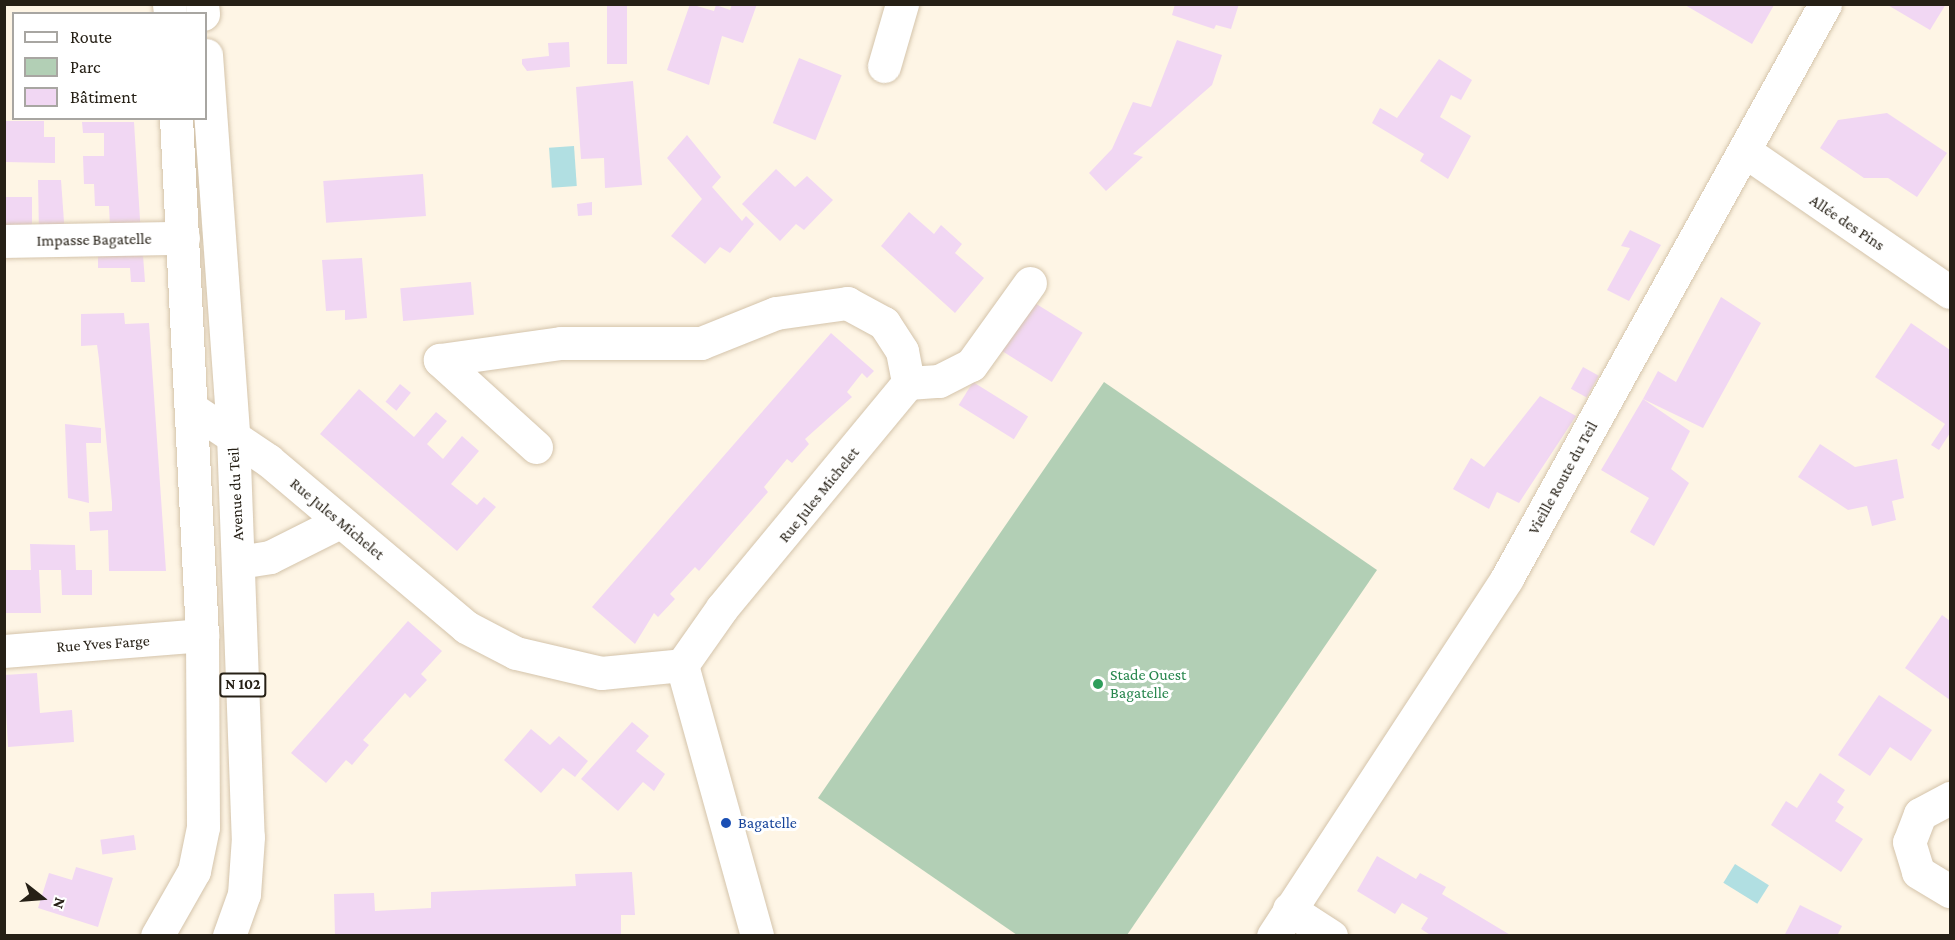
<!DOCTYPE html>
<html>
<head>
<meta charset="utf-8">
<style>
  body { margin:0 }
  #map { position:relative; width:1955px; height:940px; overflow:hidden; background:#fef5e5; font-family:"Crimson Pro",serif }
  div>[style] { position:absolute }
  .green>* { inset:0; background:#b2cfb5 }
  .water>* { inset:0; background:#b1dfe2; transform-origin:0 0 }
  .building>* { inset:0; background:#f1d7f3; transform-origin:0 0 }
  .roads { filter:drop-shadow(0 0 2px #d4c4ab) drop-shadow(0 0 2px #d4c4ab) }
  .street>* { height:33px; margin:-16.5px; padding:0 16.5px; transform-origin:16.5px; border-radius:16.5px; background:#fff }
  .primary>* { height:33px; margin:-16.5px; padding:0 16.5px; transform-origin:16.5px; border-radius:16.5px; background:#fff }
  .dots>* { width:16px; height:16px; translate:-50% -50%; box-sizing:border-box; border:3px solid #fff; border-radius:50% }
  span { translate:-50% -50%; white-space:nowrap; text-align:center; line-height:1.15; -webkit-text-stroke:6px #fff; paint-order:stroke }
  .shield-label span { padding:2px 4px; background:#fff; border:2px solid; border-radius:4px; -webkit-text-stroke-width:0 }
  .shield-label { font-size:15px; color:#262016; font-weight:700 }
  .street-label { font-size:16px; color:#262016 }
  .leisure-label { font-size:16px; color:#27864d }
  .left { translate:0 -50%; text-align:left }
  .transit-label { font-size:16px; color:#164399 }
  .frame { position:absolute; inset:0; border:6px solid #262016; pointer-events:none }
  .legend { position:absolute; left:12px; top:12px; width:195px; height:108px; box-sizing:border-box; background:#fff; border:2px solid #a8a6a2; margin:0; padding:8px 10px; list-style:none; font-size:18px; color:#262016 }
  .legend li { display:flex; align-items:center; gap:12px; height:30px }
  .legend b { width:30px; border:2px solid #a8a6a2 }
  .north { position:absolute; left:12px; top:868px; width:60px; height:60px; -webkit-text-stroke:4px #fff; paint-order:stroke; rotate:107deg; font-size:16px; font-weight:700; line-height:24px; text-align:center; color:#262016 }
  .north::after { content:''; display:block; margin:auto; width:21px; height:27px; background:#262016; clip-path:polygon(50% 0,100% 100%,50% 72%,0 100%) }
</style>
</head>
<body>
<div id="map">
  <div class="green">
    <i style="clip-path:polygon(1104px 382px,1377px 570px,1127px 935px,1017px 935px,818px 798px)"></i>
  </div>
  <div class="water">
    <i style="left:574px;top:146px;width:40px;height:25px;rotate:86deg"></i>
    <i style="left:1735px;top:864px;width:40px;height:22px;rotate:32deg"></i>
  </div>
  <div class="building">
    <i style="clip-path:polygon(690px 4px,714px 11px,716px 5px,730px 10px,732px 4px,757px 4px,743px 43px,722px 36px,709px 85px,667px 70px)"></i>
    <i style="clip-path:polygon(1175px 4px,1239px 4px,1231px 29px,1216px 25px,1214px 29px,1172px 15px)"></i>
    <i style="clip-path:polygon(1886px 4px,1946px 4px,1930px 30px)"></i>
    <i style="left:607px;top:5px;width:20px;height:59px"></i>
    <i style="clip-path:polygon(1685px 5px,1774px 5px,1752px 44px)"></i>
    <i style="clip-path:polygon(1177px 40px,1222px 55px,1212px 85px,1133px 154px,1143px 157px,1106px 191px,1089px 173px,1112px 149px,1133px 102px,1151px 107px)"></i>
    <i style="clip-path:polygon(569px 42px,570px 67px,527px 71px,522px 64px,522px 59px,549px 56px,548px 43px)"></i>
    <i style="left:799px;top:58px;width:46px;height:70px;rotate:22deg"></i>
    <i style="clip-path:polygon(1439px 59px,1472px 80px,1461px 100px,1451px 95px,1440px 117px,1471px 136px,1448px 179px,1420px 161px,1424px 154px,1372px 123px,1380px 108px,1397px 118px)"></i>
    <i style="clip-path:polygon(633px 81px,642px 185px,605px 188px,604px 158px,581px 159px,576px 87px)"></i>
    <i style="clip-path:polygon(1887px 113px,1947px 153px,1917px 197px,1888px 178px,1864px 178px,1820px 148px,1838px 120px)"></i>
    <i style="clip-path:polygon(5px 121px,44px 121px,44px 137px,55px 137px,55px 163px,5px 162px)"></i>
    <i style="clip-path:polygon(82px 122px,134px 122px,141px 236px,110px 226px,109px 206px,95px 206px,94px 184px,84px 184px,83px 156px,104px 156px,104px 133px,83px 133px)"></i>
    <i style="clip-path:polygon(687px 135px,721px 177px,712px 187px,742px 221px,746px 216px,754px 224px,730px 253px,720px 247px,705px 264px,671px 236px,702px 199px,667px 158px)"></i>
    <i style="clip-path:polygon(776px 169px,795px 187px,807px 176px,833px 200px,804px 230px,796px 224px,780px 241px,742px 204px)"></i>
    <i style="left:423px;top:174px;width:42px;height:100px;rotate:86deg"></i>
    <i style="clip-path:polygon(38px 180px,61px 180px,65px 236px,39px 235px)"></i>
    <i style="left:5px;top:197px;width:27px;height:38px"></i>
    <i style="clip-path:polygon(592px 202px,592px 215px,578px 216px,577px 204px)"></i>
    <i style="clip-path:polygon(909px 212px,934px 234px,941px 225px,962px 244px,955px 253px,984px 278px,955px 313px,881px 246px)"></i>
    <i style="clip-path:polygon(1630px 230px,1661px 245px,1629px 301px,1607px 290px,1630px 248px,1621px 246px)"></i>
    <i style="clip-path:polygon(98px 254px,143px 255px,145px 282px,131px 282px,130px 268px,98px 268px)"></i>
    <i style="clip-path:polygon(362px 258px,367px 318px,345px 320px,345px 310px,326px 311px,322px 260px)"></i>
    <i style="left:471px;top:282px;width:33px;height:71px;rotate:85deg"></i>
    <i style="clip-path:polygon(1721px 297px,1761px 323px,1703px 428px,1643px 399px,1658px 371px,1676px 382px)"></i>
    <i style="left:1030px;top:300px;width:62px;height:58px;rotate:32deg"></i>
    <i style="clip-path:polygon(124px 313px,125px 324px,149px 323px,166px 571px,109px 571px,108px 530px,90px 531px,89px 512px,112px 511px,112px 503px,99px 359px,97px 345px,81px 346px,81px 314px)"></i>
    <i style="clip-path:polygon(1911px 323px,1950px 350px,1950px 433px,1939px 450px,1931px 445px,1945px 424px,1875px 377px)"></i>
    <i style="clip-path:polygon(831px 333px,874px 371px,867px 378px,862px 373px,847px 392px,852px 397px,805px 439px,809px 444px,792px 463px,787px 459px,764px 487px,768px 492px,699px 571px,695px 567px,670px 594px,675px 599px,658px 617px,654px 613px,635px 644px,592px 607px)"></i>
    <i style="left:1583px;top:367px;width:18px;height:25px;rotate:29deg"></i>
    <i style="left:973px;top:382px;width:65px;height:27px;rotate:32deg"></i>
    <i style="left:400px;top:384px;width:14px;height:23px;rotate:39deg"></i>
    <i style="clip-path:polygon(359px 389px,414px 437px,436px 412px,447px 421px,427px 444px,443px 459px,462px 436px,479px 451px,451px 484px,477px 505px,484px 497px,496px 507px,457px 551px,320px 434px)"></i>
    <i style="clip-path:polygon(1540px 396px,1576px 416px,1519px 503px,1497px 492px,1489px 509px,1453px 489px,1471px 458px,1484px 467px)"></i>
    <i style="clip-path:polygon(1643px 399px,1690px 431px,1671px 469px,1689px 483px,1654px 546px,1630px 532px,1649px 498px,1601px 470px)"></i>
    <i style="clip-path:polygon(65px 424px,101px 428px,101px 443px,86px 443px,89px 503px,68px 498px)"></i>
    <i style="clip-path:polygon(1820px 444px,1855px 467px,1897px 459px,1904px 498px,1892px 501px,1896px 520px,1872px 526px,1867px 506px,1848px 510px,1798px 477px)"></i>
    <i style="clip-path:polygon(30px 544px,75px 545px,76px 570px,92px 570px,92px 595px,62px 595px,61px 570px,39px 570px,41px 613px,4px 613px,4px 570px,31px 570px)"></i>
    <i style="clip-path:polygon(1942px 615px,1950px 621px,1950px 700px,1905px 668px)"></i>
    <i style="clip-path:polygon(408px 621px,442px 651px,421px 674px,427px 680px,410px 698px,405px 693px,363px 740px,369px 745px,352px 765px,346px 760px,326px 783px,291px 753px)"></i>
    <i style="clip-path:polygon(37px 673px,40px 713px,72px 710px,74px 742px,8px 747px,4px 675px)"></i>
    <i style="clip-path:polygon(1879px 695px,1932px 730px,1911px 761px,1890px 747px,1870px 776px,1838px 755px)"></i>
    <i style="clip-path:polygon(632px 722px,649px 736px,636px 751px,665px 774px,654px 791px,643px 782px,618px 811px,581px 779px)"></i>
    <i style="clip-path:polygon(531px 729px,550px 745px,559px 736px,588px 761px,575px 777px,563px 768px,541px 793px,504px 760px)"></i>
    <i style="clip-path:polygon(1820px 773px,1845px 790px,1837px 802px,1844px 807px,1835px 821px,1863px 839px,1841px 872px,1771px 825px,1786px 801px,1797px 808px)"></i>
    <i style="left:134px;top:835px;width:15px;height:34px;rotate:82deg"></i>
    <i style="clip-path:polygon(1377px 856px,1416px 879px,1420px 873px,1446px 887px,1442px 894px,1512px 936px,1432px 936px,1421px 929px,1428px 918px,1402px 903px,1395px 914px,1357px 891px)"></i>
    <i style="clip-path:polygon(76px 867px,113px 878px,98px 927px,38px 908px,49px 873px,72px 880px)"></i>
    <i style="clip-path:polygon(632px 872px,635px 915px,621px 915px,621px 936px,335px 936px,334px 894px,374px 893px,375px 911px,431px 908px,431px 892px,576px 886px,575px 874px)"></i>
    <i style="clip-path:polygon(1800px 905px,1842px 926px,1837px 936px,1784px 936px)"></i>
  </div>
  <div class="roads">
    <div class="street">
      <i style="left:884px;top:66px;width:65px;rotate:-73.8deg"></i>
      <i style="left:1746px;top:152px;width:247px;rotate:34.5deg"></i>
      <i style="left:4px;top:241px;width:179px;rotate:-1deg"></i>
      <i style="left:908px;top:383px;width:31px;rotate:-4deg"></i>
      <i style="left:939px;top:381px;width:36px;rotate:-27deg"></i>
      <i style="left:971px;top:365px;width:101px;rotate:-54.3deg"></i>
      <i style="left:192px;top:409px;width:92px;rotate:33.9deg"></i>
      <i style="left:268px;top:460px;width:259px;rotate:40.1deg"></i>
      <i style="left:466px;top:627px;width:56px;rotate:27.5deg"></i>
      <i style="left:516px;top:653px;width:87px;rotate:13.2deg"></i>
      <i style="left:601px;top:673px;width:81px;rotate:-5.6deg"></i>
      <i style="left:536px;top:447px;width:130px;rotate:-137.8deg"></i>
      <i style="left:440px;top:360px;width:122px;rotate:-8deg"></i>
      <i style="left:561px;top:343px;width:140px"></i>
      <i style="left:701px;top:343px;width:81px;rotate:-21.8deg"></i>
      <i style="left:776px;top:313px;width:72px;rotate:-8deg"></i>
      <i style="left:847px;top:303px;width:42px;rotate:28.4deg"></i>
      <i style="left:884px;top:323px;width:33px;rotate:57deg"></i>
      <i style="left:902px;top:351px;width:33px;rotate:79deg"></i>
      <i style="left:908px;top:383px;width:292px;rotate:129.6deg"></i>
      <i style="left:722px;top:608px;width:70px;rotate:125.1deg"></i>
      <i style="left:239px;top:562px;width:31px;rotate:-9deg"></i>
      <i style="left:270px;top:557px;width:78px;rotate:-26.6deg"></i>
      <i style="left:4px;top:651px;width:199px;rotate:-4.6deg"></i>
      <i style="left:682px;top:665px;width:281px;rotate:74.5deg"></i>
      <i style="left:1950px;top:798px;width:34px;rotate:152deg"></i>
      <i style="left:1920px;top:814px;width:30px;rotate:111deg"></i>
      <i style="left:1909px;top:842px;width:31px;rotate:73deg"></i>
      <i style="left:1918px;top:872px;width:37px;rotate:31deg"></i>
      <i style="left:1289px;top:909px;width:50px;rotate:32.7deg"></i>
      <i style="left:1273px;top:936px;width:428px;rotate:-56.8deg"></i>
      <i style="left:1507px;top:578px;width:656px;rotate:-61.01deg"></i>
    </div>
    <div class="primary">
      <i style="left:169px;top:4px;width:10px;rotate:84deg"></i>
      <i style="left:202px;top:4px;width:10px;rotate:84deg"></i>
      <i style="left:206px;top:55px;width:381px;rotate:85.9deg"></i>
      <i style="left:233px;top:435px;width:402px;rotate:87.9deg"></i>
      <i style="left:248px;top:837px;width:57px;rotate:94deg"></i>
      <i style="left:244px;top:894px;width:45px;rotate:109.7deg"></i>
      <i style="left:157px;top:936px;width:75px;rotate:-60.4deg"></i>
      <i style="left:194px;top:871px;width:45px;rotate:-78.4deg"></i>
      <i style="left:203px;top:827px;width:192px;rotate:-90.3deg"></i>
      <i style="left:202px;top:635px;width:518px;rotate:-92.88deg"></i>
    </div>
  </div>
  <div class="dots">
    <i style="left:1098px;top:684px;background:#2e9e5b"></i>
    <i style="left:726px;top:823px;background:#1a4fb4"></i>
  </div>
  <div class="shield-label">
    <span style="left:243px;top:685px">N 102</span>
  </div>
  <div class="street-label">
    <span style="left:1847px;top:223px;rotate:34deg">Allée des Pins</span>
    <span style="left:94px;top:240px;rotate:-1deg">Impasse Bagatelle</span>
    <span style="left:1563px;top:478px;rotate:-61deg">Vieille Route du Teil</span>
    <span style="left:236px;top:494px;rotate:-93deg">Avenue du Teil</span>
    <span style="left:819px;top:495px;rotate:-51deg">Rue Jules Michelet</span>
    <span style="left:337px;top:519px;rotate:40deg">Rue Jules Michelet</span>
    <span style="left:103px;top:644px;rotate:-4deg">Rue Yves Farge</span>
  </div>
  <div class="leisure-label">
    <span class="left" style="left:1110px;top:684px">Stade Ouest<br>Bagatelle</span>
  </div>
  <div class="transit-label">
    <span class="left" style="left:738px;top:823px">Bagatelle</span>
  </div>
  <div class="frame"></div>
  <ul class="legend">
  <li><b style="height:8px;background:#fff"></b>Route</li>
  <li><b style="height:16px;background:#b2cfb5"></b>Parc</li>
  <li><b style="height:16px;background:#f1d7f3"></b>Bâtiment</li>
  </ul>
  <div class="north">N</div>
</div>
</body>
</html>
